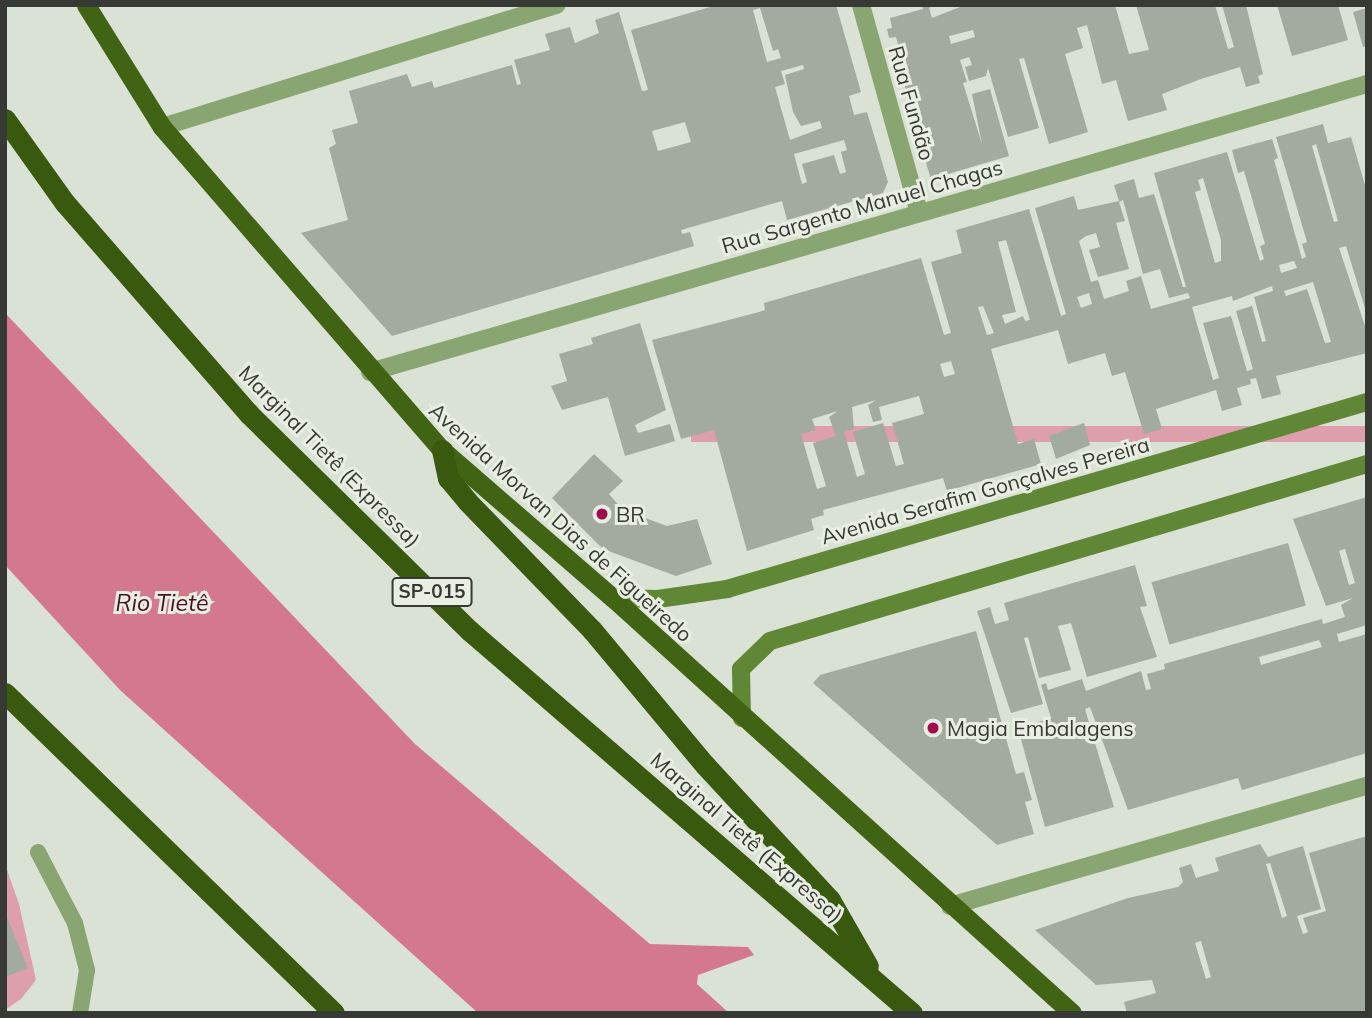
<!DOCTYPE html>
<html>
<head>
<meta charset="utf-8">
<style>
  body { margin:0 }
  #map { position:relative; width:1372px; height:1018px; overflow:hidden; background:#dae2d5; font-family:Mulish,sans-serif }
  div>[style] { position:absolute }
  .green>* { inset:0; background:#dd9fab; transform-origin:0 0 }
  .water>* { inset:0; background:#d4788e }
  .building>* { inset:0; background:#a3aa9e; transform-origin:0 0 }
  .service>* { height:16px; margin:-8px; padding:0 8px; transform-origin:8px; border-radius:8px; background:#89a571 }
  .minor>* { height:18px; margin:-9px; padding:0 9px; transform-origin:9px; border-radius:9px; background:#89a571 }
  .secondary>* { height:18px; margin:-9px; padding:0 9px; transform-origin:9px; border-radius:9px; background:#5f8735 }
  .trunk>* { height:19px; margin:-9.5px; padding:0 9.5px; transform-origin:9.5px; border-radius:9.5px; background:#406414 }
  .motorway>* { height:21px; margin:-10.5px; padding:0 10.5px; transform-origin:10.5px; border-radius:10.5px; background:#38590e }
  .dots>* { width:19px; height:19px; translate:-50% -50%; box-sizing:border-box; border:4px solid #e8efe2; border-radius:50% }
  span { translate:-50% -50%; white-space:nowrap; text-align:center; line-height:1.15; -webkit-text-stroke:6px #e8efe2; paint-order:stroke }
  .shield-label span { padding:2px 5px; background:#e8efe2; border:2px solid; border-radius:5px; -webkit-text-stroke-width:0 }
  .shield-label { font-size:19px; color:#363934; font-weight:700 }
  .street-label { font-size:21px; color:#363934 }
  .poi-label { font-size:21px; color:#363934 }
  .left { translate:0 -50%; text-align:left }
  .water-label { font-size:23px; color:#4a1023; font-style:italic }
  .frame { position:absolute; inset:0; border:7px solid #363934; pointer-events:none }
</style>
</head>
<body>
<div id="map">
  <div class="green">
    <i style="left:1367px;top:426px;width:16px;height:676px;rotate:90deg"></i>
    <i style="clip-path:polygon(5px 864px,19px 904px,36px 980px,21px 999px,5px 1010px)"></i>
  </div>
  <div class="water">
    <i style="clip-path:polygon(5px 313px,415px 744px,650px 944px,748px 947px,754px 955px,698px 975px,697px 984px,729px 1013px,478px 1013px,120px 690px,5px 565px)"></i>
  </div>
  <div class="building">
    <i style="clip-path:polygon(evenodd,717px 5px,836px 5px,861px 92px,849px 96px,854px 115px,867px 112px,888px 182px,883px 193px,787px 220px,782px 201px,681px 230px,682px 234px,690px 232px,694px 246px,392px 336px,301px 233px,348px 220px,329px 148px,336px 144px,332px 130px,358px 123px,349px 91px,407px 74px,412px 87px,432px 81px,434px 88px,512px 65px,517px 85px,521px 84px,514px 60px,550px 50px,545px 34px,570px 27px,575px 43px,599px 33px,595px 20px,619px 12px,642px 91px,648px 90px,631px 30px,717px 5px,760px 8px,773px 51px,778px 49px,781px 58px,767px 62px,753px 10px,760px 8px,717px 5px,803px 65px,804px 69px,785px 75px,793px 112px,801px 126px,820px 121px,822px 128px,790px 140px,775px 87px,785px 84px,781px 71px,803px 65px,717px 5px,685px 122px,691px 142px,658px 151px,652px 131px,685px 122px,717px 5px,844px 140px,847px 150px,841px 152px,846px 172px,840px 174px,834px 155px,802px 164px,807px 182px,802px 184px,794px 154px,844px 140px)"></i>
    <i style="clip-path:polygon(evenodd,922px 5px,935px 5px,929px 8px,932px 18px,965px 5px,1115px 5px,1129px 54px,1149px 50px,1136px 5px,1215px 5px,1228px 49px,1234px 47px,1222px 5px,1246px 5px,1263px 74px,1258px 76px,1260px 83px,1246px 87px,1240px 67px,1201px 79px,1162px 94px,1167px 110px,1128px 121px,1116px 80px,1102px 84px,1087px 25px,1077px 28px,1083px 48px,1065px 54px,1088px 132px,1049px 144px,1024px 58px,1019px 59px,1039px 128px,1008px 137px,988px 68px,986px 76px,969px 81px,965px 67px,972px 65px,969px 57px,960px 60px,967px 82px,963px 83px,982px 144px,972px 94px,990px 89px,1009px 156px,931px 179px,922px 150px,926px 149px,896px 60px,902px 58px,896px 37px,889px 38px,887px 29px,892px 28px,890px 18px,923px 9px,922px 5px,973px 30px,975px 37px,951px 44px,949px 36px,973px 30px)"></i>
    <i style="clip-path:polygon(1277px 5px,1338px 5px,1348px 40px,1292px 56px)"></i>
    <i style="clip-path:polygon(1367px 8px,1367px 46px,1363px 47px,1353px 12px)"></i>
    <i style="clip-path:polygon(evenodd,1323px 124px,1328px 143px,1351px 137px,1367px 192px,1367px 315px,1346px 246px,1339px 248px,1367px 332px,1367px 353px,1276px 376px,1281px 394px,1262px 399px,1256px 378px,1250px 379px,1251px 384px,1237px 388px,1242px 405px,1222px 411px,1216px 390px,1156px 409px,1162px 429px,1144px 434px,1125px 372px,1112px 376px,1105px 353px,1068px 364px,1058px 330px,991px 349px,1018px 444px,1034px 439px,1041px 464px,947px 491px,943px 478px,823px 510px,824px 515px,811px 519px,814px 530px,747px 551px,714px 430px,681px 439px,652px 340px,759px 312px,765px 310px,764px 303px,921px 258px,944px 335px,951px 333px,931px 262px,962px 253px,956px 230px,1029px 209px,1061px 316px,1066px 314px,1035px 208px,1074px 196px,1078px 210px,1119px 201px,1114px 185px,1134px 179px,1139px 198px,1154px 194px,1183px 287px,1186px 287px,1154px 173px,1227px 152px,1260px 261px,1264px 259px,1260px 246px,1265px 244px,1244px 171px,1238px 173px,1232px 150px,1272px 139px,1278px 158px,1274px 160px,1302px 259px,1306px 257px,1302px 244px,1307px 242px,1276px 137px,1323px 124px,1316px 144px,1338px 221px,1334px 222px,1312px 146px,1316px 144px,1323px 124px,1203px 178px,1221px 240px,1221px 261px,1215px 263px,1195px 192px,1201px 190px,1198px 180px,1203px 178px,1323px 124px,1123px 200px,1143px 274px,1160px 269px,1169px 298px,1188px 293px,1190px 298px,1151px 309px,1141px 276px,1126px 281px,1129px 291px,1104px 299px,1098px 280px,1091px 282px,1079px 241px,1086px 236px,1096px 233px,1100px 247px,1089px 250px,1098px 277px,1129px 269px,1116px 223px,1125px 221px,1119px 202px,1123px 200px,1323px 124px,1006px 240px,1030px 320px,1025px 321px,1023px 316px,1005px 324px,1002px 315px,1016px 312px,998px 242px,1006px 240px,1323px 124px,1294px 261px,1297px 268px,1281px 273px,1279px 265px,1294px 261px,1323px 124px,1313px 282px,1331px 342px,1325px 343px,1307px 289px,1286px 296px,1284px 291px,1313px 282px,1323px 124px,1272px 286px,1273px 291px,1254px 297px,1266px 341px,1262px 342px,1252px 306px,1236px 311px,1253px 369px,1247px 371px,1231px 316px,1203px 323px,1219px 378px,1213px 380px,1192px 307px,1232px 296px,1233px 301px,1272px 286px,1323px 124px,1089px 293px,1092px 304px,1081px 308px,1077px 297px,1089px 293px,1323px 124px,983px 306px,994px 333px,987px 335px,978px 307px,983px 306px,1323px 124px,951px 361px,955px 374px,944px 377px,940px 364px,951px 361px,1323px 124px,919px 396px,924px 414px,892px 423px,904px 464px,896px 466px,883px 423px,853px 432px,865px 474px,857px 477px,844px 432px,854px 429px,852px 407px,876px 400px,868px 405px,873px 422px,882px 420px,879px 407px,919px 396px,1323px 124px,838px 411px,829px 417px,836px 436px,813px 443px,826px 486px,817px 489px,801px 434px,816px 430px,812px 419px,838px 411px)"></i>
    <i style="clip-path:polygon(640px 323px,666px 410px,635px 425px,638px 433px,670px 424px,675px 441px,625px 456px,608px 397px,562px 410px,551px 386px,567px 381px,559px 354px,593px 344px,591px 338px)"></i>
    <i style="clip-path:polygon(1084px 423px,1090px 445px,1056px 459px,1049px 436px)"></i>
    <i style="clip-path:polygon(594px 454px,623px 481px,609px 494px,623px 510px,667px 526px,697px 519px,712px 564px,676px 576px,603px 549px,552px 498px)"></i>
    <i style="clip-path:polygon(evenodd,1367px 497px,1367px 625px,1337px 634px,1339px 642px,1367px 634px,1367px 753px,1242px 790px,1238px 778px,1128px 810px,1090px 707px,1085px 709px,1114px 807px,1045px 827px,1018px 728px,1051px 718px,1041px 685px,1046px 683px,1048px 690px,1082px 679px,1086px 691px,1141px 671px,1146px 690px,1151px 689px,1147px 674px,1165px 669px,1164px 664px,1322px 619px,1323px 624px,1345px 617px,1341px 605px,1353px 598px,1326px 606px,1293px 519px,1367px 497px,1345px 549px,1355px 583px,1349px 585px,1339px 551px,1345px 549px,1367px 497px,1319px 640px,1322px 647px,1261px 665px,1259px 657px,1319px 640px)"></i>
    <i style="left:1288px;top:543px;width:65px;height:142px;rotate:74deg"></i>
    <i style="clip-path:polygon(1135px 565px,1147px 606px,1140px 607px,1157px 657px,1087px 677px,1071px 623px,1058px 626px,1071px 670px,1039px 678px,1028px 637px,1024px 638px,1043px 704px,1011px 713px,977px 611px,990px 607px,995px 624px,1009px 620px,1004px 603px)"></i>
    <i style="clip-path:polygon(976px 631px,1016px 774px,1024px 772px,1032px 800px,1025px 802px,1034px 834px,997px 845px,813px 683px,820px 675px)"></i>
    <i style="clip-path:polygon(evenodd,1367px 836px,1367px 1013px,1127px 1013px,1124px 1002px,1156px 993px,1152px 980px,1096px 985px,1035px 930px,1128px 898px,1178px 887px,1183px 882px,1179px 868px,1191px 864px,1196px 878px,1219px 871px,1215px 858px,1260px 844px,1268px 857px,1303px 846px,1321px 909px,1297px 916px,1303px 934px,1308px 932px,1303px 918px,1326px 911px,1309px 853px,1367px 836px,1270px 863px,1287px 916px,1282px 918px,1266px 864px,1270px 863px,1367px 836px,1201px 941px,1211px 977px,1206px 979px,1195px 943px,1201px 941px)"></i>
    <i style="clip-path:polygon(5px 913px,28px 968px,5px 977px)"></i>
  </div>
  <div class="service">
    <i style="left:38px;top:852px;width:80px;rotate:62.5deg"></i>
    <i style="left:75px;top:923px;width:49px;rotate:75.7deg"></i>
    <i style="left:87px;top:970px;width:44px;rotate:99.2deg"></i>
  </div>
  <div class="minor">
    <i style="left:861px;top:5px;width:216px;rotate:74.4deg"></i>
    <i style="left:162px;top:127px;width:413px;rotate:-17.2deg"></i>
    <i style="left:370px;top:372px;width:1038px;rotate:-16.11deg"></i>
    <i style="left:950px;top:906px;width:434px;rotate:-16.1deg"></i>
  </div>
  <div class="secondary">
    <i style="left:613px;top:598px;width:45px;rotate:1.3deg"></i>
    <i style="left:658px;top:599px;width:70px;rotate:-8.2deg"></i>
    <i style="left:727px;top:589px;width:667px;rotate:-16.29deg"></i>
    <i style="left:742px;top:718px;width:49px;rotate:-91.2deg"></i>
    <i style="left:741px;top:669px;width:40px;rotate:-44deg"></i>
    <i style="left:770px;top:641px;width:623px;rotate:-16.51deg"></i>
  </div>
  <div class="trunk">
    <i style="left:86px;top:5px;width:144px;rotate:58.1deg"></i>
    <i style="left:162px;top:127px;width:427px;rotate:49.1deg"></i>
    <i style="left:442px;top:450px;width:226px;rotate:40.9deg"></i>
    <i style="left:613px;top:598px;width:619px;rotate:42.12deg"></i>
  </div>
  <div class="motorway">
    <i style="left:5px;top:119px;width:103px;rotate:54.5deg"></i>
    <i style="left:65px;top:203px;width:280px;rotate:48.9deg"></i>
    <i style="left:249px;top:414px;width:310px;rotate:44.5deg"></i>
    <i style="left:470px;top:631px;width:584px;rotate:40.84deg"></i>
    <i style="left:442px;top:450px;width:29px;rotate:78deg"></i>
    <i style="left:448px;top:478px;width:30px;rotate:50deg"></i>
    <i style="left:467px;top:501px;width:180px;rotate:45.9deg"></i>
    <i style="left:592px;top:630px;width:176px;rotate:50.1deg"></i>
    <i style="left:705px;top:765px;width:184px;rotate:47.2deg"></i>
    <i style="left:830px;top:900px;width:76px;rotate:60.1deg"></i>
    <i style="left:5px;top:693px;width:459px;rotate:44.2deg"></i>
  </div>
  <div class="dots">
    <i style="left:602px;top:514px;background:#a20b4a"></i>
    <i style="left:933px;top:728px;background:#a20b4a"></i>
  </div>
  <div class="shield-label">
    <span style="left:432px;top:592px">SP-015</span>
  </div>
  <div class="street-label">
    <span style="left:912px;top:103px;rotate:74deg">Rua Fundão</span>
    <span style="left:862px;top:206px;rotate:-16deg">Rua Sargento Manuel Chagas</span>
    <span style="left:330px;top:456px;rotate:45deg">Marginal Tietê (Expressa)</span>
    <span style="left:985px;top:490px;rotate:-16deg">Avenida Serafim Gonçalves Pereira</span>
    <span style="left:561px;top:522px;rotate:42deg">Avenida Morvan Dias de Figueiredo</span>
    <span style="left:747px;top:837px;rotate:41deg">Marginal Tietê (Expressa)</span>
  </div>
  <div class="poi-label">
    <span class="left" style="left:616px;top:514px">BR</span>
    <span class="left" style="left:947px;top:728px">Magia Embalagens</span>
  </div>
  <div class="water-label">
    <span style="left:162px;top:603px">Rio Tietê</span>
  </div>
  <div class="frame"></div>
</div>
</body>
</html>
